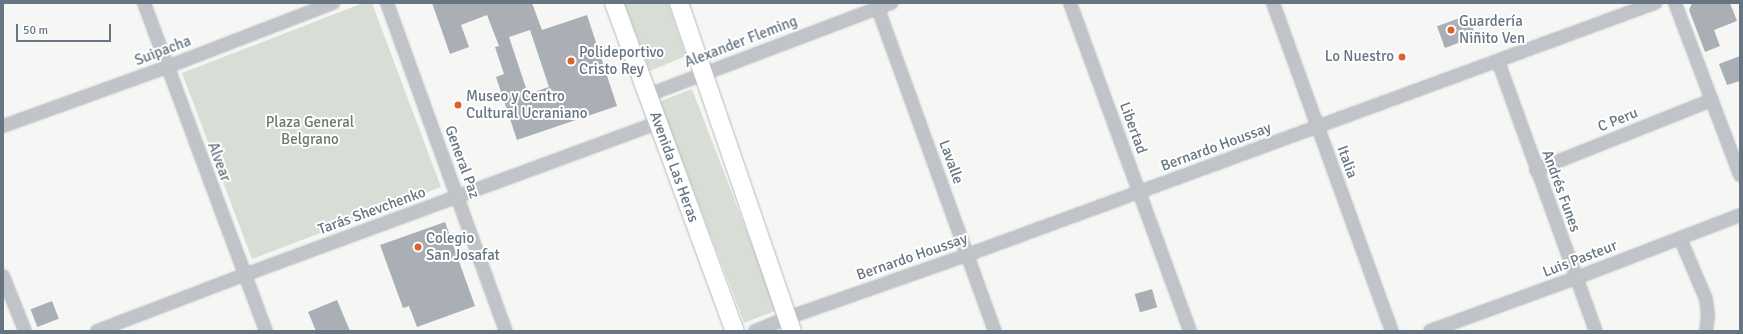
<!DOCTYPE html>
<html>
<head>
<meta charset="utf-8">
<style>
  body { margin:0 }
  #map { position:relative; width:1743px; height:334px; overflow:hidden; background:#f6f7f4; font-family:Signika,sans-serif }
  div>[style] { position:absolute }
  .green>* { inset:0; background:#d8ddd5; transform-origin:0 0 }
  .building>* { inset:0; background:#a9afb5; transform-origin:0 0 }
  .roads { filter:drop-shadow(0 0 1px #b5b9bd) drop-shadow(0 0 1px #b5b9bd) }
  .street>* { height:12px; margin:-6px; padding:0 6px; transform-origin:6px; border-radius:6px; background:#c0c3c7 }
  .secondary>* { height:18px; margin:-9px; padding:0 9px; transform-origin:9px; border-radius:9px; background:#fff }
  .dots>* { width:11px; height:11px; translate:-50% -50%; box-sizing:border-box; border:2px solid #fff; border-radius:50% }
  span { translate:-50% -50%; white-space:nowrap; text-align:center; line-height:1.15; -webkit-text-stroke:4px #fff; paint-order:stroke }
  .poi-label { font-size:15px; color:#677583 }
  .left { translate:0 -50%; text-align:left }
  .right { translate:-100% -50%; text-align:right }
  .street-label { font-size:15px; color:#677583 }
  .park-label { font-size:15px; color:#687b66 }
  .frame { position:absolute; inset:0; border:4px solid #677583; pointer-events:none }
  .scale { position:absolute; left:16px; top:24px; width:95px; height:18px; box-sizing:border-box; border:2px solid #677583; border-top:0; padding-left:5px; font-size:12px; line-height:14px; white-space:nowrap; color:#677583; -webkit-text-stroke:3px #fff; paint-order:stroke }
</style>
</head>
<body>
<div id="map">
  <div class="green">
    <i style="clip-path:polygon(363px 3px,372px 3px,441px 187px,252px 259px,182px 73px)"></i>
    <i style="clip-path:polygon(624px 3px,668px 3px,686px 56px,650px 71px)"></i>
    <i style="left:692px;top:89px;width:237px;height:35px;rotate:69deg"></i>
  </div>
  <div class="building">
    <i style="clip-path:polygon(evenodd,432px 3px,532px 3px,542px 30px,587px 15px,617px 106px,517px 140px,496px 77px,504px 74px,495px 47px,499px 46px,487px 15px,461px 25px,469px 47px,450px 54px,432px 3px,530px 30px,549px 87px,528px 94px,509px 37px,530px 30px)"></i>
    <i style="clip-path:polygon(1692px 3px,1730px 3px,1737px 21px,1714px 30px,1720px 46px,1705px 52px,1689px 10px)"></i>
    <i style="left:1468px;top:15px;width:23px;height:33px;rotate:70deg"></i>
    <i style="clip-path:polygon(1740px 56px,1740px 81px,1727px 85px,1719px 64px)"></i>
    <i style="clip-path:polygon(445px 222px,475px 306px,417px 327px,409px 306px,403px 308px,380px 245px)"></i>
    <i style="left:1152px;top:289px;width:19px;height:18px;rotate:74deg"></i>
    <i style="clip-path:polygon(337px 300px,350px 331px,316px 331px,308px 312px)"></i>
    <i style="left:52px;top:301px;width:19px;height:23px;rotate:69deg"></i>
  </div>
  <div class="roads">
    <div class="street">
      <i style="left:144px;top:3px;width:350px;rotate:69.6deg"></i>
      <i style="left:387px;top:3px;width:349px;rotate:70.1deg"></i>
      <i style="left:876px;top:3px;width:349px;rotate:70.1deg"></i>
      <i style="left:1070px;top:3px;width:349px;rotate:69.9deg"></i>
      <i style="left:1273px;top:3px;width:349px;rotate:70.1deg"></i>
      <i style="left:1675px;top:3px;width:184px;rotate:69.3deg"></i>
      <i style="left:1498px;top:61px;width:287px;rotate:70.1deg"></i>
      <i style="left:648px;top:95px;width:260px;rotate:-20.7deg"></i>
      <i style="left:3px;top:126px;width:174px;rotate:-19.8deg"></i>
      <i style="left:167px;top:67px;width:178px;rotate:-21.1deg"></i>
      <i style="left:1536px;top:170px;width:189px;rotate:-21.7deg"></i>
      <i style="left:1680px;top:238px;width:66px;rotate:66.9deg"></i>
      <i style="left:1706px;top:299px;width:16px;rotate:83deg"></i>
      <i style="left:1708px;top:315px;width:16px;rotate:97deg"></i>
      <i style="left:3px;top:276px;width:59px;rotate:68.2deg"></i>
      <i style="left:97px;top:331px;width:157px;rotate:-20.9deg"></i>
      <i style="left:244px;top:275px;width:440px;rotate:-20.2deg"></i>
      <i style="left:755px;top:331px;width:35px;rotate:-22deg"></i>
      <i style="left:787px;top:318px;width:191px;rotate:-19.3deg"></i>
      <i style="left:967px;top:255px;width:733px;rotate:-20.12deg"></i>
      <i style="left:1430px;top:331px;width:155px;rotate:-20deg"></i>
      <i style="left:1576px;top:278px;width:176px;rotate:-21deg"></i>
    </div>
    <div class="secondary">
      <i style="left:614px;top:3px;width:350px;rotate:69.8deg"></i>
      <i style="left:679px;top:3px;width:347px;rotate:71deg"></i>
    </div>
  </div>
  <div class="dots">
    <i style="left:1451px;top:30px;background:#db6230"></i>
    <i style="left:1402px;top:57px;background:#db6230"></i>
    <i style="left:571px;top:61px;background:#db6230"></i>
    <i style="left:458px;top:105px;background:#db6230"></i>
    <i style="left:418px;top:247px;background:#db6230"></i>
  </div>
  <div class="poi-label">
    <span class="left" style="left:1459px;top:30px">Guardería<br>Niñito Ven</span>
    <span class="left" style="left:579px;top:61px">Polideportivo<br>Cristo Rey</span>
    <span class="right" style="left:1394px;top:57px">Lo Nuestro</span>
    <span class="left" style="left:466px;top:105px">Museo y Centro<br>Cultural Ucraniano</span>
    <span class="left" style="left:426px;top:247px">Colegio<br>San Josafat</span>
  </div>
  <div class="street-label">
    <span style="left:741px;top:42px;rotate:-21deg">Alexander Fleming</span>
    <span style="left:163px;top:51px;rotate:-21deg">Suipacha</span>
    <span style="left:1618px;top:120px;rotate:-22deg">C Peru</span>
    <span style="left:1133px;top:128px;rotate:70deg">Libertad</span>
    <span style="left:1216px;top:147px;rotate:-20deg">Bernardo Houssay</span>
    <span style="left:219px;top:162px;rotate:70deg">Alvear</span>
    <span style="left:462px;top:162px;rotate:70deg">General Paz</span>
    <span style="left:951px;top:162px;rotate:70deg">Lavalle</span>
    <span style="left:1347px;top:162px;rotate:70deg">Italia</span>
    <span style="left:674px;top:167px;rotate:70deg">Avenida Las Heras</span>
    <span style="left:1561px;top:191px;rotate:70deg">Andrés Funes</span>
    <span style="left:372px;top:211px;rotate:-20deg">Tarás Shevchenko</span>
    <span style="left:912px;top:257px;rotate:-19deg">Bernardo Houssay</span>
    <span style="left:1580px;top:259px;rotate:-21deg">Luis Pasteur</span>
  </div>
  <div class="park-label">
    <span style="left:310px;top:131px">Plaza General<br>Belgrano</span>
  </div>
  <div class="frame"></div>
  <div class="scale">50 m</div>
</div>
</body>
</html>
